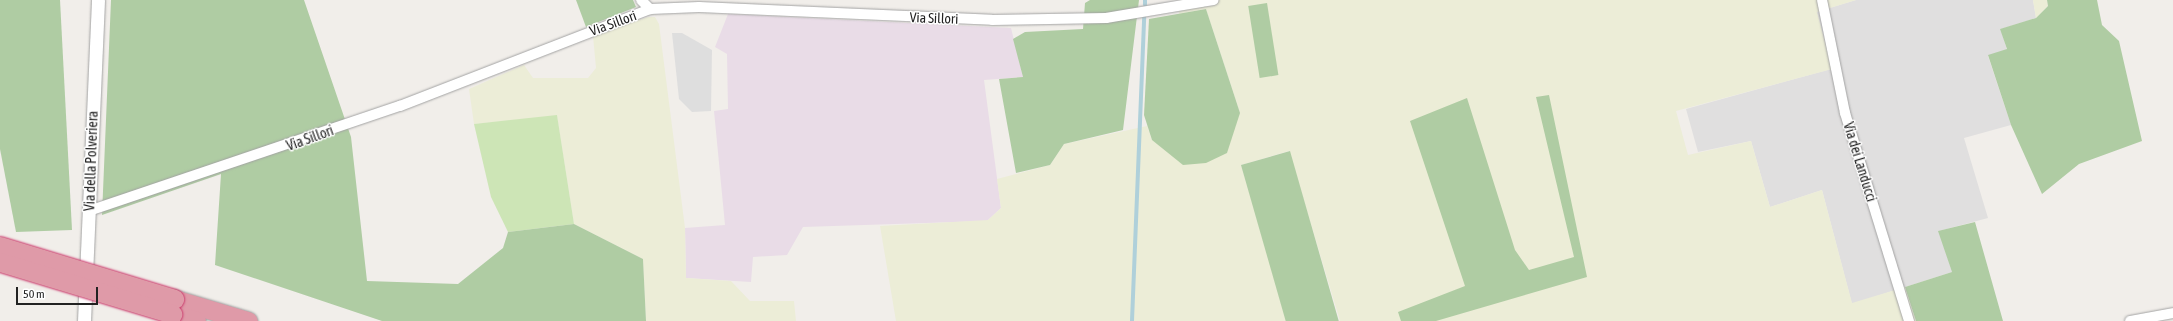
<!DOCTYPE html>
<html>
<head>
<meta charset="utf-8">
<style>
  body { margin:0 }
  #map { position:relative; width:2173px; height:321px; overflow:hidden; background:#f1eeea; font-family:"Asap Condensed",sans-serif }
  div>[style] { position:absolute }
  .residential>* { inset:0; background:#e0dfdf }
  .industrial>* { inset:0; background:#e9dce7 }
  .farmland>* { inset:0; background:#ecedd7 }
  .grass>* { inset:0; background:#cde5b6 }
  .forest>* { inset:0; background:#afcca3; transform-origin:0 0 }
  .parking>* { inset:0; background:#dedede }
  .stream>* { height:3.5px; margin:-1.75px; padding:0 1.75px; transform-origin:1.75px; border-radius:1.75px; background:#afd0da }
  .roads { filter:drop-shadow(0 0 1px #a3a3a3) drop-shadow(0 0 1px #a3a3a3) }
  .minor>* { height:10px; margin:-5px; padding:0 5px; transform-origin:5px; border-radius:5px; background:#fff }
  .tertiary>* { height:13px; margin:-6.5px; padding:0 6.5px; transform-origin:6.5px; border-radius:6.5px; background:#fff }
  .motorway>* { height:19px; margin:-9.5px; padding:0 9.5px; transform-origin:9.5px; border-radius:9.5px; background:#df9aa8 }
  .bridges { filter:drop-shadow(0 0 1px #ca3b6d) drop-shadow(0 0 1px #ca3b6d) }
  .motorway-bridge>* { height:19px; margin:-9.5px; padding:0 9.5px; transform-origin:9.5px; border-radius:9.5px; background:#df9aa8 }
  span { translate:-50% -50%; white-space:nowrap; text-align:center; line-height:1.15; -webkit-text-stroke:3px #fff; paint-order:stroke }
  .street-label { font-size:14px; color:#222 }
  .scale { position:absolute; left:16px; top:287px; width:82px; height:18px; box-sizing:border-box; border:2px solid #222; border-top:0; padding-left:5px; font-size:12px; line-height:14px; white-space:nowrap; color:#222; -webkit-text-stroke:3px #fff; paint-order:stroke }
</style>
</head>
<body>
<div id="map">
  <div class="residential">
    <i style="clip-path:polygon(1856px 0,2033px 0,2036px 18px,2001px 29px,2007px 50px,1988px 56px,2011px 125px,1964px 138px,1988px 218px,1939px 231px,1952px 272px,1852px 304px,1822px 190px,1770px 207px,1751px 141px,1698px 152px,1686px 109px,1831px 69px,1816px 12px)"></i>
  </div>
  <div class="industrial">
    <i style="clip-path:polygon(728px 14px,1011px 28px,1023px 77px,984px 80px,1001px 208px,987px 221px,803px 227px,787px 255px,753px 257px,751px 282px,686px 278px,685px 228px,725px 225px,714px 111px,728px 109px,727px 54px,715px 47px)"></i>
  </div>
  <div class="farmland">
    <i style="clip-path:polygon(1179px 0,1856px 0,1817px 12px,1832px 69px,1676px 111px,1688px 155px,1751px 141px,1770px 207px,1822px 190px,1852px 303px,1905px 287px,1916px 321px,1340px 321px,1289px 151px,1241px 165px,1288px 321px,896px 321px,880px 226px,988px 220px,1001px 208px,997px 179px,1050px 165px,1064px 144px,1147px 126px,1152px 140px,1240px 113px,1206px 9px,1179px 14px)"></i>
    <i style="clip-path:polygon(2033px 0,2047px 0,2048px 6px,2036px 18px)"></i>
    <i style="clip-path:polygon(648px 17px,655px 17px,659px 24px,685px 228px,686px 278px,731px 281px,750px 301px,794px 301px,796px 321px,646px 321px,643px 259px,574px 224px,557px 116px,474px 124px,469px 89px,524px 65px,533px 78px,588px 78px,596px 68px,593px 36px)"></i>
  </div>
  <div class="grass">
    <i style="clip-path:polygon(557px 115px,574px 224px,508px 232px,491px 197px,474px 124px)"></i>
  </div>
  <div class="forest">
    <i style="clip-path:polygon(0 0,60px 0,72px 230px,16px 232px,0 149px)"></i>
    <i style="clip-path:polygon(111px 0,304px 0,351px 137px,367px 281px,458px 284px,503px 248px,508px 232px,574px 224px,643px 259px,646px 321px,382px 321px,215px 265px,221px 174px,102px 215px)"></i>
    <i style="clip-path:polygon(576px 0,633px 0,636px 7px,586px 27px)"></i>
    <i style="clip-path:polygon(1090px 0,1139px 0,1123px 130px,1064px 144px,1050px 165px,1016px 173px,999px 79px,1023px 77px,1013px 39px,1025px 32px,1083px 29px,1085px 3px)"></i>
    <i style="clip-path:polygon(2047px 0,2097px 0,2102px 25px,2119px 41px,2142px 141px,2079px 164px,2042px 194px,2011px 125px,1988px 55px,2007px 49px,2000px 29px,2036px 18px,2048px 6px)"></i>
    <i style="left:1267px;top:3px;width:73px;height:19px;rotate:81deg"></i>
    <i style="clip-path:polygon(1206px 9px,1240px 113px,1227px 153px,1206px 163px,1183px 165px,1152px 140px,1144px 115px,1149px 19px)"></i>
    <i style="clip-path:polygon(1549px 95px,1587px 277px,1436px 321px,1401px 321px,1398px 312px,1465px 286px,1410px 121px,1467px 98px,1515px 250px,1529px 270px,1574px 257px,1536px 97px)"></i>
    <i style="left:1290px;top:151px;width:177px;height:51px;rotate:74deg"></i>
    <i style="clip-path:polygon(1975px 222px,2003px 321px,1916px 321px,1905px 287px,1952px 272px,1938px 231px)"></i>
  </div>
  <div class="parking">
    <i style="clip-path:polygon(672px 33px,682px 33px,712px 50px,711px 111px,692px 112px,679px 99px)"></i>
  </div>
  <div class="stream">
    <i style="left:1145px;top:5px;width:5px;rotate:-90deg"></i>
    <i style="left:1132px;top:321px;width:303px;rotate:-87.7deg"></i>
  </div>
  <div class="roads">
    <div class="minor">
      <i style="left:641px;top:0;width:13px;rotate:45deg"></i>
      <i style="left:1822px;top:0;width:115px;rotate:78.5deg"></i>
      <i style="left:1845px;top:113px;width:218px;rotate:72.9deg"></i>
      <i style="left:89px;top:211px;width:328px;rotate:-18.7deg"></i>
      <i style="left:400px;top:106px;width:268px;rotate:-21.2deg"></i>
      <i style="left:650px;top:9px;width:49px;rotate:-2.3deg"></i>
      <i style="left:699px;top:7px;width:293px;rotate:2.5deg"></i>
      <i style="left:992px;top:20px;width:114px;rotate:-1deg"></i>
      <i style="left:1106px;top:18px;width:109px;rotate:-9.5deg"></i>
      <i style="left:2130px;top:321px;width:44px;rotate:-10.5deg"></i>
    </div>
    <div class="tertiary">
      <i style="left:84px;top:321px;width:321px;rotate:-87.5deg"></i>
    </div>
    <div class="motorway">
      <i style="left:174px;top:299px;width:77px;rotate:16.6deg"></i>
      <i style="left:172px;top:314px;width:25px;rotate:16deg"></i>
    </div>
  </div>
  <div class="bridges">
    <div class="motorway-bridge">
      <i style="left:0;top:246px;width:182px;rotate:16.9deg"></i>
      <i style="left:0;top:262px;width:180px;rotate:16.8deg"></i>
    </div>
  </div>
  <div class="street-label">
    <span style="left:934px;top:18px;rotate:2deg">Via Sillori</span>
    <span style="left:613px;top:23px;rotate:-20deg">Via Sillori</span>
    <span style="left:310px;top:138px;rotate:-20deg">Via Sillori</span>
    <span style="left:91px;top:161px;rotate:-88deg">Via della Polveriera</span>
    <span style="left:1860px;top:162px;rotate:73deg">Via dei Landucci</span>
  </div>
  <div class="scale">50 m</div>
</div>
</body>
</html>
